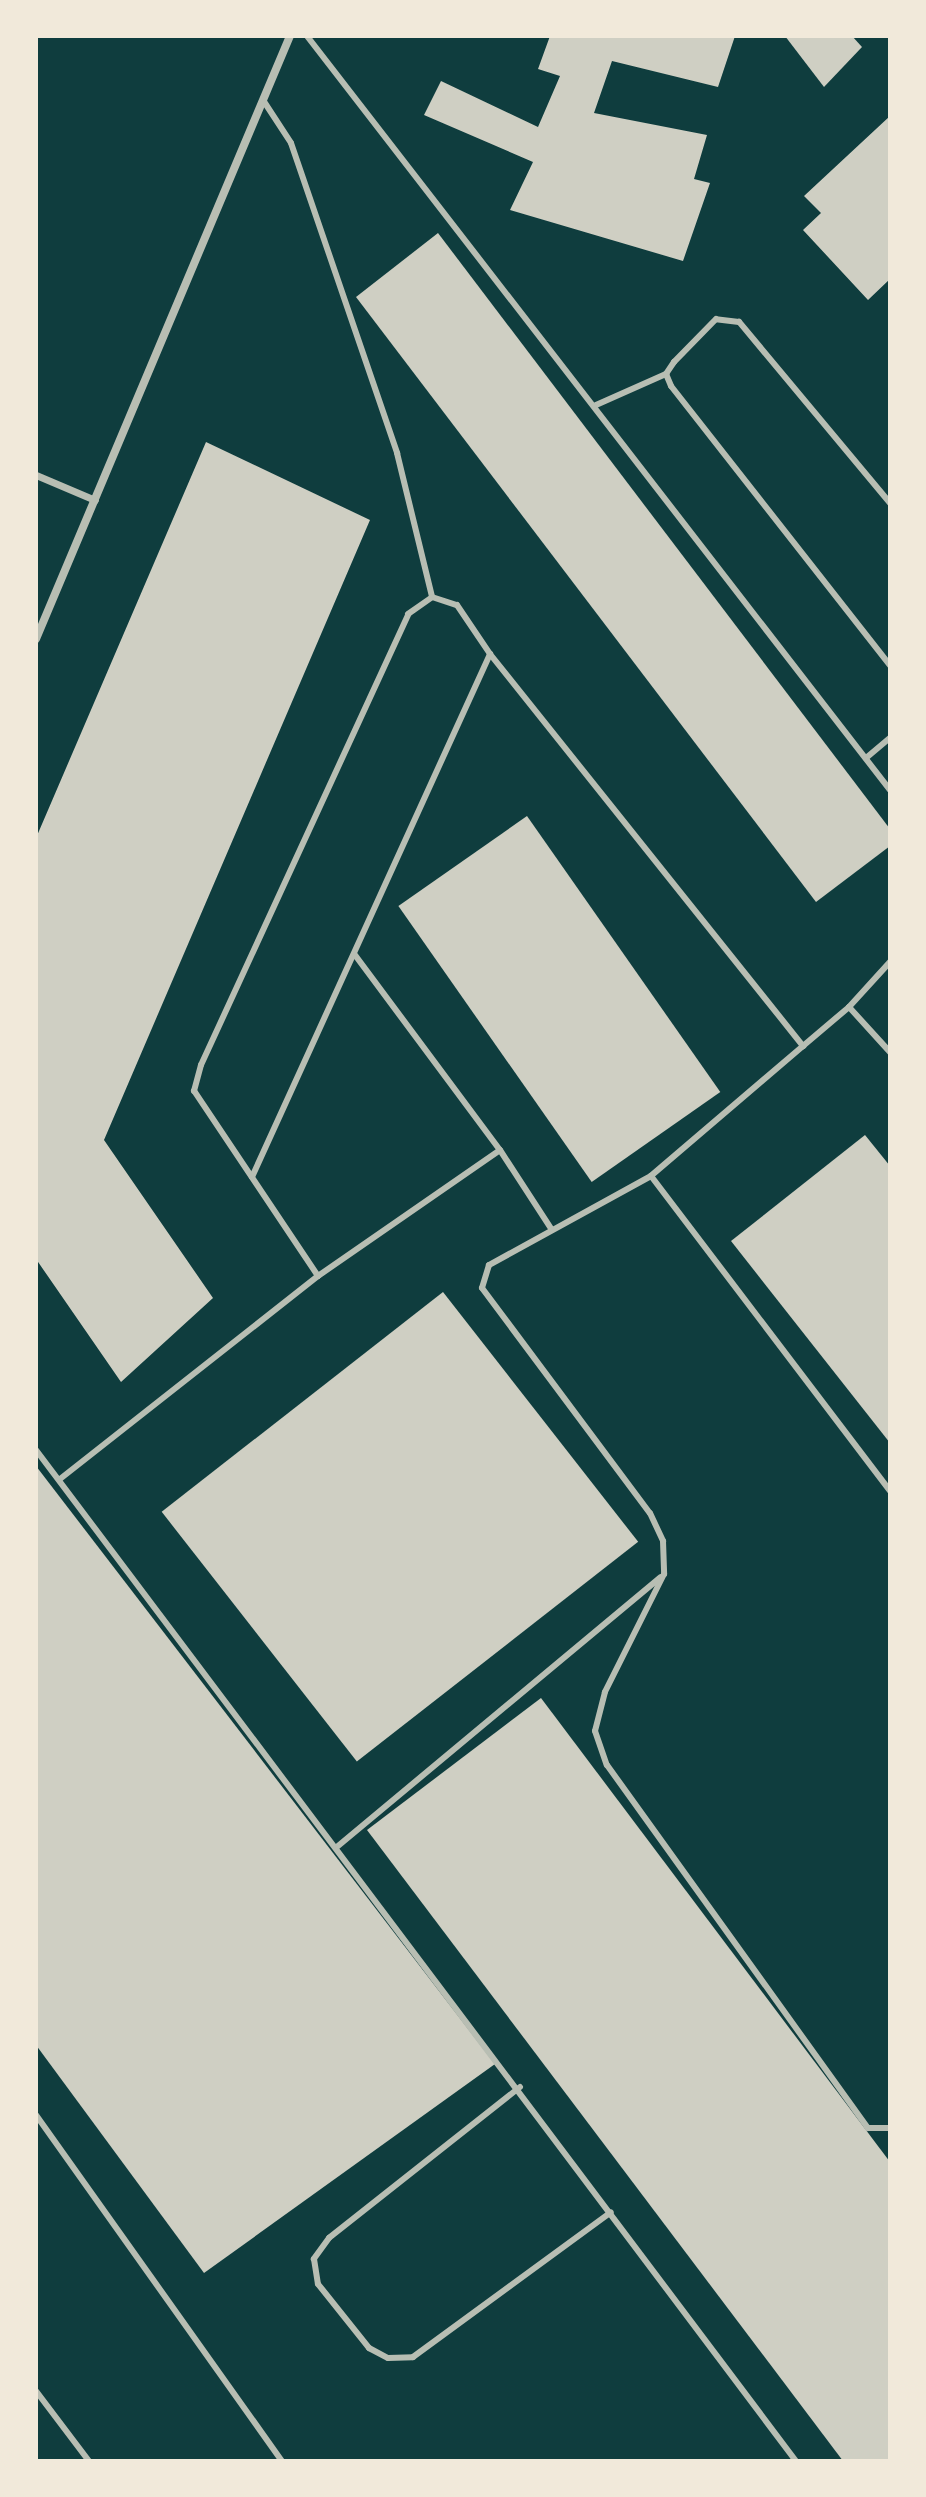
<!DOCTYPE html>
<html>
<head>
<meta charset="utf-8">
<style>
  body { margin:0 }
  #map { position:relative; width:926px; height:2497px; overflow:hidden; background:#0f3d3e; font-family:Barlow,sans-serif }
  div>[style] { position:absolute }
  .building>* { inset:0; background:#cfcfc3; transform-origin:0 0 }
  .service>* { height:6px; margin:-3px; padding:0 3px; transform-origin:3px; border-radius:3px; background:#b8beb3 }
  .pedestrian>* { height:7px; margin:-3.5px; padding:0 3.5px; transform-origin:3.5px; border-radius:3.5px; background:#b8beb3 }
  .minor>* { height:8px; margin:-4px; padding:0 4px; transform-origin:4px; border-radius:4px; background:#b8beb3 }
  span { translate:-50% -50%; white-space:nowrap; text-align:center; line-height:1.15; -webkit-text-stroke:7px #f1e9da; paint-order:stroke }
  .frame { position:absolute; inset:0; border:38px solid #f1e9da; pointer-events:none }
</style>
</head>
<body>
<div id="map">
  <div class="building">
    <i style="clip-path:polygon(550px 36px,735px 36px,718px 87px,612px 61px,594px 113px,707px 135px,694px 179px,710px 183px,683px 261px,510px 210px,533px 162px,424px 115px,441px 81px,538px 127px,560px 76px,538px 69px)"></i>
    <i style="clip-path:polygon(785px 36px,852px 36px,862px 47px,824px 87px)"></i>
    <i style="clip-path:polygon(890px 116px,890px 279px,868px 300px,803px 230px,821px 213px,804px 196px)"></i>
    <i style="clip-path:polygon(438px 233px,890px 829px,890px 846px,816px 902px,356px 297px)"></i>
    <i style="clip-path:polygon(206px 442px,370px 520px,104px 1140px,213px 1298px,121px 1382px,36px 1259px,36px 838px)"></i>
    <i style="left:527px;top:816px;width:337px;height:157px;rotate:55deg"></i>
    <i style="clip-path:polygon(865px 1135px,890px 1166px,890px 1443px,731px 1241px)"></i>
    <i style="left:443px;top:1292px;width:317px;height:357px;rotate:52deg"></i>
    <i style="clip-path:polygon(36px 1466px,495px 2064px,204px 2273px,36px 2045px)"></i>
    <i style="clip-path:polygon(541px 1698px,890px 2162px,890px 2458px,886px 2461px,843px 2461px,367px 1830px)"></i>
  </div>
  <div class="service">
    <i style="left:307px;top:36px;width:953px;rotate:52.29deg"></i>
    <i style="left:263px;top:100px;width:51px;rotate:56.9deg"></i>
    <i style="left:291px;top:143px;width:328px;rotate:71.1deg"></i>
    <i style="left:397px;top:453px;width:148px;rotate:76.3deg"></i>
    <i style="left:432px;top:597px;width:26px;rotate:18deg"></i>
    <i style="left:457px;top:605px;width:59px;rotate:56deg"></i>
    <i style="left:490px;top:654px;width:502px;rotate:51.39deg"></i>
    <i style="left:803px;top:1046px;width:60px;rotate:-40.3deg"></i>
    <i style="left:849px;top:1007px;width:61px;rotate:47.7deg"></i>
    <i style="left:596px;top:405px;width:77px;rotate:-23.9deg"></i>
    <i style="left:890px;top:503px;width:236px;rotate:-129.8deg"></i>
    <i style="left:739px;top:322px;width:23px;rotate:-173deg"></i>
    <i style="left:716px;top:319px;width:60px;rotate:134.3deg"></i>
    <i style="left:674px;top:362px;width:14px;rotate:124deg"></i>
    <i style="left:666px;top:374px;width:13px;rotate:67deg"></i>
    <i style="left:671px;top:386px;width:355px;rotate:51.9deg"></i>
    <i style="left:866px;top:758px;width:31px;rotate:-40deg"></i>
    <i style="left:355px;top:955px;width:243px;rotate:53.4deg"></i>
    <i style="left:500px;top:1150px;width:95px;rotate:57deg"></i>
    <i style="left:849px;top:1007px;width:61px;rotate:-47.7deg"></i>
    <i style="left:803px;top:1046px;width:200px;rotate:139.5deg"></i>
    <i style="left:651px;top:1176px;width:185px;rotate:151.2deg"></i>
    <i style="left:489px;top:1265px;width:24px;rotate:107deg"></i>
    <i style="left:482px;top:1288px;width:281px;rotate:53.3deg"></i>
    <i style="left:650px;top:1513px;width:31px;rotate:65deg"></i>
    <i style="left:663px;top:1541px;width:33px;rotate:88deg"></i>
    <i style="left:664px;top:1574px;width:132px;rotate:116.6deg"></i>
    <i style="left:605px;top:1692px;width:40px;rotate:104.4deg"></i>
    <i style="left:595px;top:1731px;width:36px;rotate:71deg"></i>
    <i style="left:607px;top:1765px;width:447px;rotate:54.3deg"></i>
    <i style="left:868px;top:2128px;width:22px"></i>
    <i style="left:651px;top:1176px;width:395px;rotate:52.8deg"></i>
    <i style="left:252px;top:1177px;width:575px;rotate:-65.53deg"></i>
    <i style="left:318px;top:1276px;width:223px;rotate:-123.8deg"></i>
    <i style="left:194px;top:1091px;width:27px;rotate:-75deg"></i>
    <i style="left:201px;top:1065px;width:496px;rotate:-65.3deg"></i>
    <i style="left:408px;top:614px;width:29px;rotate:-35deg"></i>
    <i style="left:36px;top:1450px;width:1265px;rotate:53.07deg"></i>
    <i style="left:60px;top:1479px;width:328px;rotate:-38.2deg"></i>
    <i style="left:318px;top:1276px;width:221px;rotate:-34.7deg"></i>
    <i style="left:338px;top:1846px;width:420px;rotate:-39.8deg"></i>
    <i style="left:520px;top:2087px;width:243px;rotate:141.7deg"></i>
    <i style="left:329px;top:2238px;width:26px;rotate:126deg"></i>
    <i style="left:314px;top:2259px;width:25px;rotate:81deg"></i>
    <i style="left:318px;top:2284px;width:82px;rotate:51.4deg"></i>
    <i style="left:369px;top:2348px;width:21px;rotate:28deg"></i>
    <i style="left:388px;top:2358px;width:25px;rotate:-2deg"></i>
    <i style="left:413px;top:2357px;width:245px;rotate:-36.2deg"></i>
    <i style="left:36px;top:2115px;width:425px;rotate:54.6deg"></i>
    <i style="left:36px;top:2391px;width:88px;rotate:52.9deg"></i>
  </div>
  <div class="pedestrian">
    <i style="left:36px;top:475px;width:64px;rotate:23deg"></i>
  </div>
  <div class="minor">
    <i style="left:36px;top:639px;width:654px;rotate:-67.16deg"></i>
  </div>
  <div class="frame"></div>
</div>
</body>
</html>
